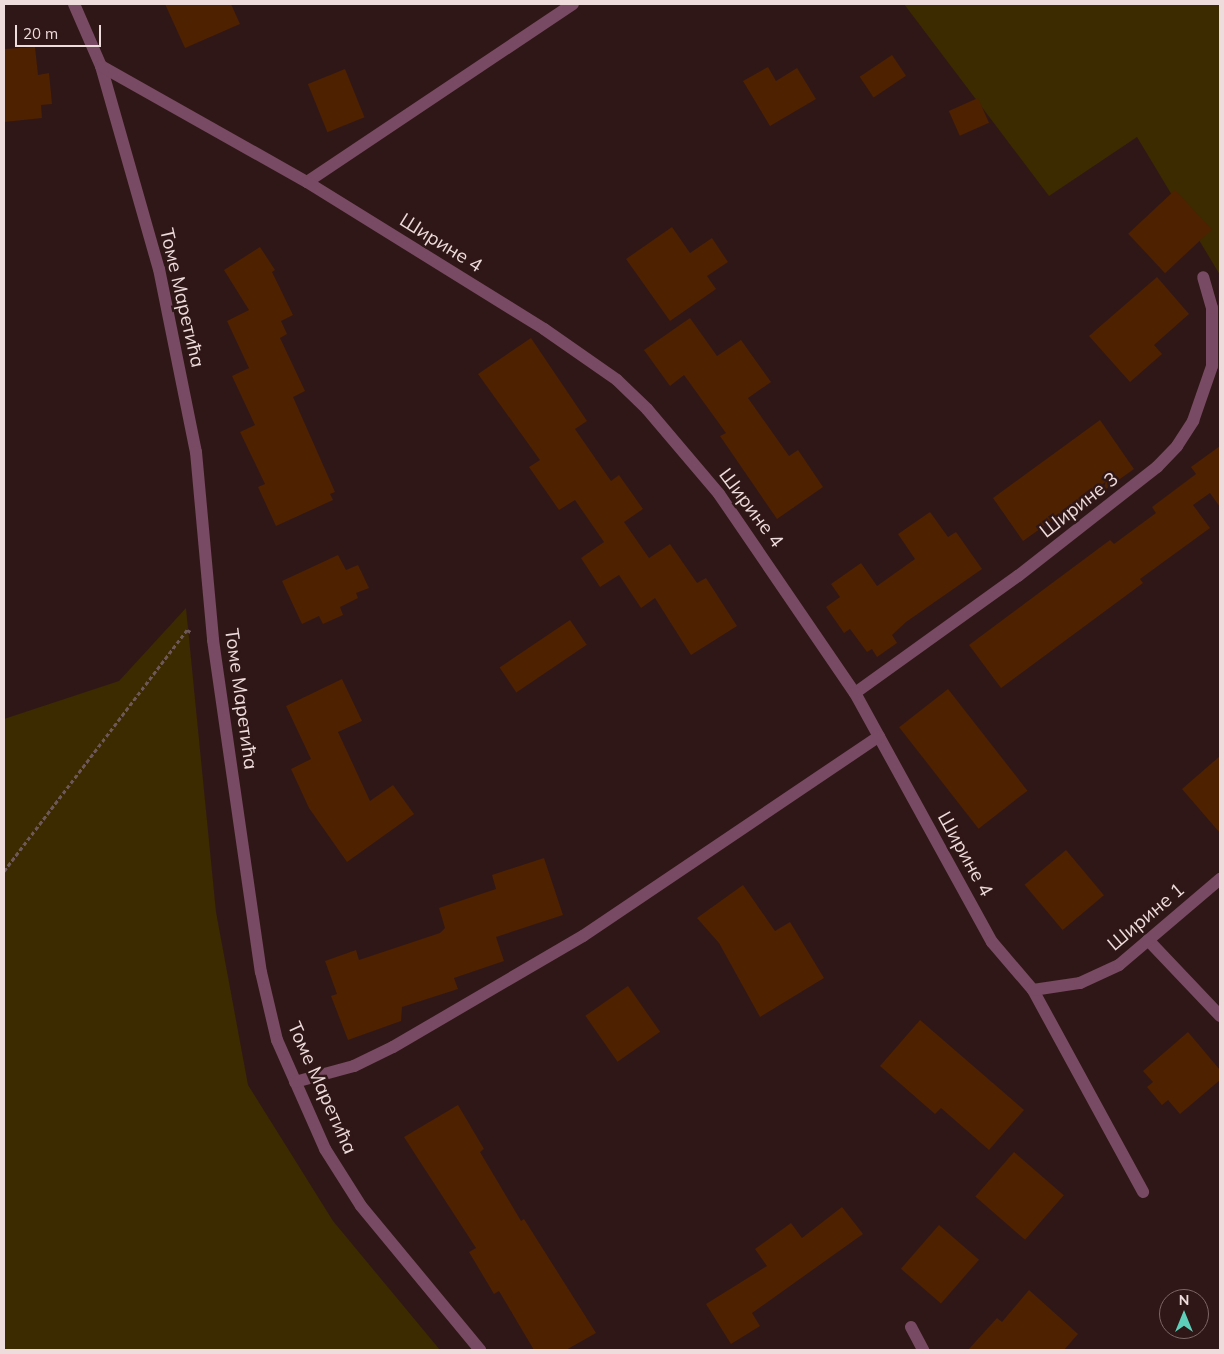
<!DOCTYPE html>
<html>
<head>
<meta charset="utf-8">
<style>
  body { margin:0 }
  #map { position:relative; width:1224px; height:1354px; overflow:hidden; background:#301717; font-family:Mulish,sans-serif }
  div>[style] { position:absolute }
  .green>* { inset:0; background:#3c2a01 }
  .building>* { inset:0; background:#4e2100; transform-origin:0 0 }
  .path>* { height:3px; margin-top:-1.5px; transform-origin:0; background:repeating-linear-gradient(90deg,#6e5757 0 4px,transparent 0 6.5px) }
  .service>* { height:12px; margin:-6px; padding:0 6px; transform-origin:6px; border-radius:6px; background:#794a63 }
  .minor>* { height:12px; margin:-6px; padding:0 6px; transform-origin:6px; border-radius:6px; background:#794a63 }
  span { translate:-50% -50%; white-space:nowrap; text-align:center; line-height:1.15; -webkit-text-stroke:5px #301717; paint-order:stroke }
  .street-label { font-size:19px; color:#eedbdb }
  .frame { position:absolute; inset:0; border:5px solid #eedbdb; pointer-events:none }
  .north { position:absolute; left:1159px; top:1289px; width:50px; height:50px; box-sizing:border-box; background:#301717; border:1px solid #7c6565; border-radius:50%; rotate:0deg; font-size:14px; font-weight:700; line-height:20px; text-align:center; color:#eedbdb }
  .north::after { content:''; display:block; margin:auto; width:18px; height:22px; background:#5dceb9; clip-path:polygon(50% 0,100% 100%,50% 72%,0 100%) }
  .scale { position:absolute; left:15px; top:25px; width:86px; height:22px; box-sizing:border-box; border:2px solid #eedbdb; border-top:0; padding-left:6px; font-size:15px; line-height:18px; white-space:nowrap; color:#eedbdb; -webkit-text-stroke:4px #301717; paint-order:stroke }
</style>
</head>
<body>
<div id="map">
  <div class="green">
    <i style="clip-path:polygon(904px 4px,1220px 4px,1220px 275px,1137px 137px,1049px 196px)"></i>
    <i style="clip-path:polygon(186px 608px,216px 912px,248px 1085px,333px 1221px,440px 1350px,4px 1350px,4px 719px,119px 681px)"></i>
  </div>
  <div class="building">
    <i style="clip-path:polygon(165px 4px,231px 4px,240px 24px,185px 48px)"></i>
    <i style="clip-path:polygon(35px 47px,38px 75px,49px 73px,52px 104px,41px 105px,42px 118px,4px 122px,4px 49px)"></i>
    <i style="left:892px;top:55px;width:25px;height:39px;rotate:56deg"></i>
    <i style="clip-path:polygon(768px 67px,776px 81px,797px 68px,816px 99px,770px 126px,743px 81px)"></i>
    <i style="left:345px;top:69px;width:52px;height:40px;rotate:68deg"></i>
    <i style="left:978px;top:98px;width:27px;height:32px;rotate:66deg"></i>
    <i style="left:1175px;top:190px;width:54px;height:64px;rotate:47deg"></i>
    <i style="clip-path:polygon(672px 227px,690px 253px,712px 238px,728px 262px,707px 276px,716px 289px,670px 321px,626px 259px)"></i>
    <i style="clip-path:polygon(260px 247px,275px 270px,272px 272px,293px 315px,281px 321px,287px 334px,280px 338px,305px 391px,293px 397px,335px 492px,330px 494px,333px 500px,276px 526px,258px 487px,265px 484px,240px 432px,255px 425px,232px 376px,249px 368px,227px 321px,249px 310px,224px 270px)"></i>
    <i style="clip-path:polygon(1157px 277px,1189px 314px,1154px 345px,1162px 354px,1130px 382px,1089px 336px)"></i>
    <i style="clip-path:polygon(690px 318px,717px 356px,741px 340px,771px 382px,748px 398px,789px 456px,798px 450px,823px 487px,777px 519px,720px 436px,726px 433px,684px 375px,670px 386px,644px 350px)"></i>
    <i style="clip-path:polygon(531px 338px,587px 421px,575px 429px,611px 481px,619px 475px,643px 509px,624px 522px,649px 558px,670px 544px,697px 583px,706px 578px,737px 626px,691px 655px,655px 598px,641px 608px,619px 575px,600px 587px,581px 558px,604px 542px,575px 500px,559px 510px,529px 467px,540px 460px,478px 374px)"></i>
    <i style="clip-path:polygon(1100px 420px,1134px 469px,1096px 496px,1093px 491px,1023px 541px,993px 498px)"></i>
    <i style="clip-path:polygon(1220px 446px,1220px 507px,1210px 493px,1193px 505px,1210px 528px,1140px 579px,1143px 583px,1001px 688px,969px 645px,1110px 540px,1114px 544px,1156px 513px,1152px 507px,1196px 474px,1191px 467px)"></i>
    <i style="clip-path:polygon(930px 512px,948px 537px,956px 532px,982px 569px,906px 622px,892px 635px,897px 643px,877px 657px,872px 649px,867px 652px,850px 629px,844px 633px,826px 607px,840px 597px,831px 584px,861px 563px,877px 586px,915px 559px,898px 534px)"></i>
    <i style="clip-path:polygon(338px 555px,346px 570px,358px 565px,369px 588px,356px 593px,358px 598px,340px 607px,343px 615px,323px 624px,319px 616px,302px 624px,282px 581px)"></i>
    <i style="left:570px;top:620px;width:30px;height:85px;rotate:56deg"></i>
    <i style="clip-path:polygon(342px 679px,362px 721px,338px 732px,370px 801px,393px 785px,414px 814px,347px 862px,309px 808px,291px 769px,311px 759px,286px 706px)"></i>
    <i style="left:948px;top:689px;width:129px;height:62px;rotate:52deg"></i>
    <i style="clip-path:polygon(1220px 756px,1220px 833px,1182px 789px)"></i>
    <i style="left:1066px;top:850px;width:59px;height:54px;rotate:50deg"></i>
    <i style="clip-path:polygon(544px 858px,563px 915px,496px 937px,504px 961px,454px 978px,458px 989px,402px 1007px,401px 1021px,348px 1040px,331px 996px,337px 994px,325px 961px,356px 950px,359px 960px,440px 933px,445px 928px,439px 908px,496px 889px,492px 875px)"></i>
    <i style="clip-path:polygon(743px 885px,775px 931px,790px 922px,824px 978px,760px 1017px,719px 943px,697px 918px)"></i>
    <i style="left:628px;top:986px;width:56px;height:52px;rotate:55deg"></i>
    <i style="clip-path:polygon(920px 1020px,1024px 1110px,989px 1150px,941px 1108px,935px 1114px,880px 1066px)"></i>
    <i style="clip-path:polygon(1188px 1032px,1220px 1070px,1220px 1080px,1180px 1114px,1168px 1100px,1162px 1105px,1147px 1087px,1153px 1082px,1143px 1071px)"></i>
    <i style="clip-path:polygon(458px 1105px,484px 1149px,480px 1152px,521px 1221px,524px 1219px,596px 1333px,566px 1350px,534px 1350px,499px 1291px,494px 1294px,469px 1252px,476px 1248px,404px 1137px)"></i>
    <i style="left:1014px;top:1152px;width:66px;height:59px;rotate:41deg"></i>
    <i style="clip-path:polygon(842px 1207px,863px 1234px,752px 1313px,760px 1326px,731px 1344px,706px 1304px,767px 1266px,755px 1249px,791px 1223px,802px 1238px)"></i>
    <i style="left:939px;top:1225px;width:53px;height:58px;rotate:41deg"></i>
    <i style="clip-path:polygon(1029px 1290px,1078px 1334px,1064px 1350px,968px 1350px,997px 1318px,1002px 1322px)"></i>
  </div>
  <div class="path">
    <i style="left:4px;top:871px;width:303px;rotate:-52.8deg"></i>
    <i style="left:187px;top:630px;width:4px;rotate:27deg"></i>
  </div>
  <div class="service">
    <i style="left:307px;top:182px;width:320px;rotate:-33.8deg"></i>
    <i style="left:855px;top:693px;width:201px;rotate:-35.7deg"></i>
    <i style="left:1018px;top:576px;width:177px;rotate:-38.1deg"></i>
    <i style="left:1157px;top:467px;width:29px;rotate:-46deg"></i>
    <i style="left:1177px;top:446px;width:30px;rotate:-57deg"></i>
    <i style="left:1193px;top:421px;width:58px;rotate:-70.9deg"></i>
    <i style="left:1212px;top:366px;width:58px;rotate:-90deg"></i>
    <i style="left:1212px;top:308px;width:32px;rotate:-106deg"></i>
    <i style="left:1148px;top:940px;width:105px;rotate:46.5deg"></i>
    <i style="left:911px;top:1327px;width:26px;rotate:62deg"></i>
  </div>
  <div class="minor">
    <i style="left:74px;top:4px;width:68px;rotate:66.5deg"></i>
    <i style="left:101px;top:66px;width:211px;rotate:74.1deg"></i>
    <i style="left:159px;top:269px;width:187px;rotate:78.6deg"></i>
    <i style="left:196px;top:452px;width:189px;rotate:84.8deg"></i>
    <i style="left:213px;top:640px;width:335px;rotate:81.8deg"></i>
    <i style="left:261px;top:972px;width:70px;rotate:76.8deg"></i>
    <i style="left:277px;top:1040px;width:119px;rotate:66.2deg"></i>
    <i style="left:325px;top:1149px;width:67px;rotate:57.7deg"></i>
    <i style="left:361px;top:1206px;width:187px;rotate:50.4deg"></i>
    <i style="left:101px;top:66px;width:236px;rotate:29.4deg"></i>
    <i style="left:307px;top:182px;width:279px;rotate:31.8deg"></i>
    <i style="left:544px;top:329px;width:89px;rotate:34.9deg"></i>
    <i style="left:617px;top:380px;width:42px;rotate:44deg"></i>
    <i style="left:647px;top:409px;width:111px;rotate:49.7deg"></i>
    <i style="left:719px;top:494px;width:241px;rotate:55.7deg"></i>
    <i style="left:855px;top:693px;width:284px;rotate:61.2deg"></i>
    <i style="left:992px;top:942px;width:63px;rotate:49.5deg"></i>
    <i style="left:1033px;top:990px;width:230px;rotate:61.4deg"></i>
    <i style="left:1033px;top:990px;width:48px;rotate:-8.5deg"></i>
    <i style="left:1080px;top:983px;width:43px;rotate:-24.8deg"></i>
    <i style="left:1119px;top:965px;width:133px;rotate:-40.4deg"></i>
    <i style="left:295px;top:1082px;width:61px;rotate:-15.2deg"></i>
    <i style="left:354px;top:1066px;width:43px;rotate:-26deg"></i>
    <i style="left:393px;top:1047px;width:220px;rotate:-30.3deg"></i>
    <i style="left:583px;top:936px;width:357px;rotate:-34deg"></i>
  </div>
  <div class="street-label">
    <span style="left:441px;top:243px;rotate:32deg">Ширине 4</span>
    <span style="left:182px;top:298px;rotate:77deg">Томе Маретића</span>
    <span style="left:1079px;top:505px;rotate:-38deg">Ширине 3</span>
    <span style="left:751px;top:508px;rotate:53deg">Ширине 4</span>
    <span style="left:241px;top:699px;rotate:82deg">Томе Маретића</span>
    <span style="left:965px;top:854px;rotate:61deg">Ширине 4</span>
    <span style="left:1146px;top:917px;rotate:-40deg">Ширине 1</span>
    <span style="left:322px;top:1088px;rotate:66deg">Томе Маретића</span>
  </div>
  <div class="frame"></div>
  <div class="north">N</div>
  <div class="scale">20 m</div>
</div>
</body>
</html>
